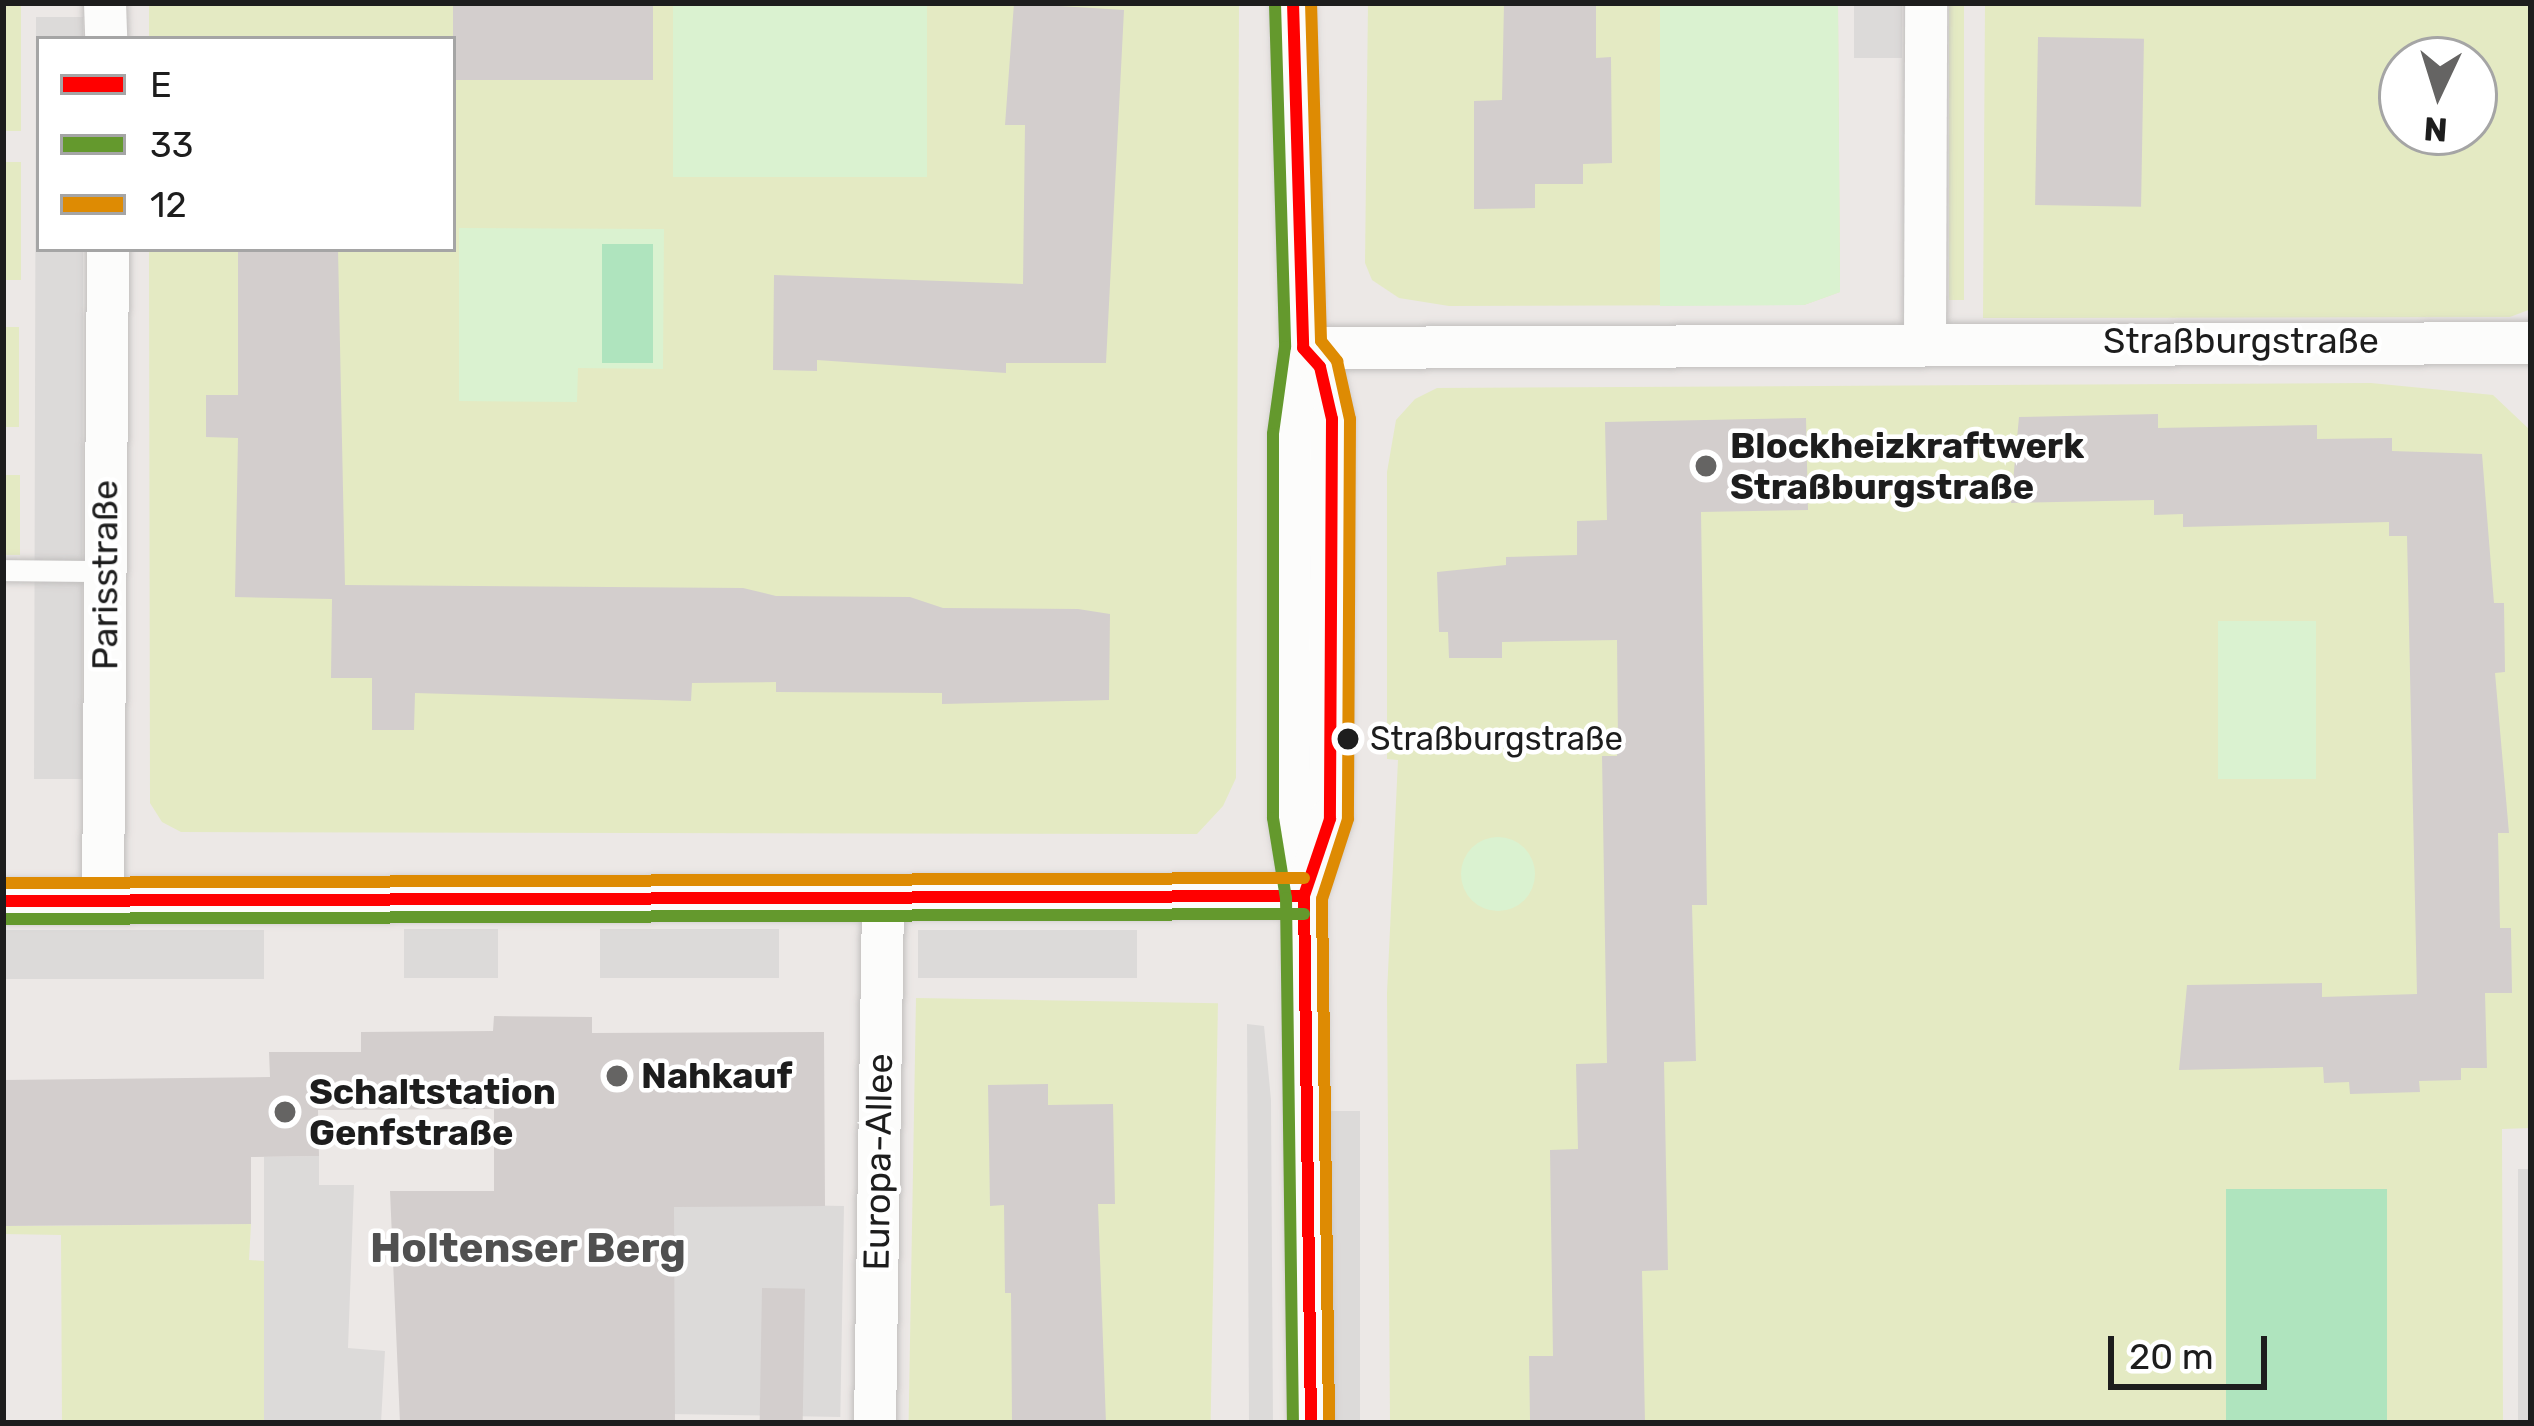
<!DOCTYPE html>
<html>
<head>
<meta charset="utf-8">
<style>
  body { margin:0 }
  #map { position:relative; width:2534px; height:1426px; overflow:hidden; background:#ece8e6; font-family:Rubik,sans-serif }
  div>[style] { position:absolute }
  .grass>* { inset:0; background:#e4eac3; transform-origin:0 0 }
  .park>* { inset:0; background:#daf2d0; transform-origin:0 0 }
  .round { border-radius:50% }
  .pitch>* { inset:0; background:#afe4be; transform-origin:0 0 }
  .parking>* { inset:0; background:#dcdad9; transform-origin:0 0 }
  .building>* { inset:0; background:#d3cecd; transform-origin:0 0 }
  .roads { filter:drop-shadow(0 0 3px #c1bfbe) drop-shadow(0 0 3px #c1bfbe) }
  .service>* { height:21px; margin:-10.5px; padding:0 10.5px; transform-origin:10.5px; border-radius:10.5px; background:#fcfcfb }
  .minor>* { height:42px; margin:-21px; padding:0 21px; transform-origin:21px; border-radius:21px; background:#fcfcfb }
  .bus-1>* { height:12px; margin:-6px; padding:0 6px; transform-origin:6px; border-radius:6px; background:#f00 }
  .bus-2>* { height:12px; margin:-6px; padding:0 6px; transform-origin:6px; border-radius:6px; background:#64992d }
  .bus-3>* { height:12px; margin:-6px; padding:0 6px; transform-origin:6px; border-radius:6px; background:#de8b03 }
  .dots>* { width:33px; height:33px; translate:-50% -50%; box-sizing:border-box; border:6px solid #fff; border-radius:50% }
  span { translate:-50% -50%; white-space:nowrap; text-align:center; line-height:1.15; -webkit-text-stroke:9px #fff; paint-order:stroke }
  .bus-label { font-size:33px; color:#1d1d1d }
  .left { translate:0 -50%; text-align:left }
  .street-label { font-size:36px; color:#1d1d1d }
  .poi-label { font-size:36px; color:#1d1d1d; font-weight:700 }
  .quarter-label { font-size:42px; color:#505050; font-weight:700 }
  .frame { position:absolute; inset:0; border:6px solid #1d1d1d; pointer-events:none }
  .legend { position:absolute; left:36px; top:36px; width:420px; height:216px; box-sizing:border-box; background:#fff; border:3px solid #a5a5a5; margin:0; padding:15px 21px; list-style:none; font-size:36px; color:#1d1d1d }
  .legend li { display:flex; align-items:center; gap:24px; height:60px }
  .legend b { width:60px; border:3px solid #a5a5a5 }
  .north { position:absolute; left:2378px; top:36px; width:120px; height:120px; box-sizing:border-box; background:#fff; border:3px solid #a5a5a5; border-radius:50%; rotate:184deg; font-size:33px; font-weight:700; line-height:48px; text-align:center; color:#1d1d1d }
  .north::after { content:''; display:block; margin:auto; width:42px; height:54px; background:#656463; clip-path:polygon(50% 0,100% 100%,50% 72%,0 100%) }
  .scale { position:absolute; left:2108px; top:1336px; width:159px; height:54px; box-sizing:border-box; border:6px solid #1d1d1d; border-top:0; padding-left:15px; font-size:36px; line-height:42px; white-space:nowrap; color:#1d1d1d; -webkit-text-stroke:9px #fff; paint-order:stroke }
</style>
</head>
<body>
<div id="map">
  <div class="grass">
    <i style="left:3px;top:3px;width:18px;height:128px"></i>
    <i style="clip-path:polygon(149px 3px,1239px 3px,1236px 778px,1223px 806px,1197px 834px,181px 832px,162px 822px,150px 803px,149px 249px,453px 249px,453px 39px,149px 39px)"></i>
    <i style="clip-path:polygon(1368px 3px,1838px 3px,1840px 292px,1804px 305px,1449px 306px,1399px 298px,1372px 280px,1365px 263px)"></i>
    <i style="left:1949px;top:3px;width:15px;height:297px"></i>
    <i style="clip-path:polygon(evenodd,1985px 3px,2531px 3px,2531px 309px,2510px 317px,1983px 318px,1985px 3px,2402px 60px,2474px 60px,2474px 132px,2402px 132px,2402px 60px)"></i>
    <i style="left:3px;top:162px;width:18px;height:118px"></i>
    <i style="left:3px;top:327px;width:16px;height:100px"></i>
    <i style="clip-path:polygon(2371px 383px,2493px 395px,2531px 431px,2531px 1128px,2502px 1129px,2503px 1423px,1390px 1423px,1387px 993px,1398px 760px,1387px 759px,1387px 472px,1396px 420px,1415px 399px,1437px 388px)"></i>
    <i style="left:3px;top:475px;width:17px;height:80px"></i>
    <i style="left:916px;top:998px;width:302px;height:425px;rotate:1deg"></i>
    <i style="clip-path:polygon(251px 1224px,249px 1260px,264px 1261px,264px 1423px,62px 1423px,61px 1235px,3px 1234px,3px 1226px)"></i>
  </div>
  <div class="park">
    <i style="left:673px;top:3px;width:254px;height:174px"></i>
    <i style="clip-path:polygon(1660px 3px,1838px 3px,1840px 292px,1804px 305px,1660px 306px)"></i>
    <i style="clip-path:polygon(459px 228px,664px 229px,663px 369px,578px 368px,577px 402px,459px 401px)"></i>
    <i style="left:2218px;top:621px;width:98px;height:158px"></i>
    <i class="round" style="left:1461px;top:837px;width:74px;height:74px"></i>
  </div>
  <div class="pitch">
    <i style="left:602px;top:244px;width:51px;height:119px"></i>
    <i style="left:2226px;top:1189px;width:161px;height:234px"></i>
  </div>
  <div class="parking">
    <i style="left:1854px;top:3px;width:48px;height:55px"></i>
    <i style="clip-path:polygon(36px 17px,83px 17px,83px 39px,39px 39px,39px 249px,83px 249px,82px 779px,34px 779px)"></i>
    <i style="left:498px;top:929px;width:49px;height:94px;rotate:90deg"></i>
    <i style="left:600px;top:929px;width:179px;height:49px"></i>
    <i style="left:3px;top:930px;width:261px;height:49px"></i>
    <i style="left:918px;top:930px;width:219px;height:48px"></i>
    <i style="clip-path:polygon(1247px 1024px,1264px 1026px,1271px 1100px,1273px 1423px,1249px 1423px)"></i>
    <i style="left:1330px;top:1111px;width:30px;height:312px"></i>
    <i style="clip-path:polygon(319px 1156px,319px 1185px,354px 1185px,348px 1348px,385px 1351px,381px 1423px,264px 1423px,264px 1157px)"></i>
    <i style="left:2518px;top:1169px;width:13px;height:254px"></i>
    <i style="left:673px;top:1203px;width:171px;height:211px;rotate:1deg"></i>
  </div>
  <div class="building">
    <i style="left:453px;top:3px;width:200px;height:77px"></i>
    <i style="clip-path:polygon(1014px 3px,1124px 10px,1106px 363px,1006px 363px,1006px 373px,817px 360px,817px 371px,773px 370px,774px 275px,1023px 284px,1025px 125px,1005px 125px)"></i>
    <i style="clip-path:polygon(1504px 3px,1596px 3px,1596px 58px,1611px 57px,1612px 163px,1583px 164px,1583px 184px,1535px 184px,1535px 208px,1474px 209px,1474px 101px,1502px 100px)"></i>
    <i style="left:2038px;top:37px;width:106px;height:168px;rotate:1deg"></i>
    <i style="clip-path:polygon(238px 249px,338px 249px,345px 585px,743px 588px,776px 596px,910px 597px,943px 608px,1078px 609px,1110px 614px,1109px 700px,942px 704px,942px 693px,776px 692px,776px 682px,692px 683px,691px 701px,415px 693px,414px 730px,372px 730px,372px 678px,331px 678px,332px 599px,235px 597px,238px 438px,206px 437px,206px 395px,238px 395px)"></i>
    <i style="clip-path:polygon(2158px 414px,2158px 428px,2317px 425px,2317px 439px,2392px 438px,2392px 451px,2482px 454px,2494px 603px,2504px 603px,2505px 672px,2495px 673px,2509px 833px,2498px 833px,2500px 928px,2511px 928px,2512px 993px,2485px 993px,2487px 1068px,2461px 1068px,2461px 1080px,2419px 1081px,2420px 1092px,2350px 1094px,2349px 1082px,2324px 1083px,2323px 1067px,2179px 1070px,2187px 985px,2322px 983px,2322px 997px,2417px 994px,2407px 536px,2389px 536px,2389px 522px,2183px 527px,2183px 514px,2154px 515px,2154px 500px,2011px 503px,2019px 417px)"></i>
    <i style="clip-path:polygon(1806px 418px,1808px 510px,1701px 512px,1707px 905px,1692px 905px,1696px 1061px,1664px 1062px,1668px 1270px,1642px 1271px,1645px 1423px,1530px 1420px,1529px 1356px,1553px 1356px,1550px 1150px,1578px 1149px,1576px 1064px,1607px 1063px,1602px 756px,1617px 756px,1618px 744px,1617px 640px,1502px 642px,1502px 658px,1449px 658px,1448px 632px,1439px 632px,1437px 572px,1506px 565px,1506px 557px,1577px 555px,1577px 521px,1607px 520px,1605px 422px)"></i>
    <i style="clip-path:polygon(494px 1016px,592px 1017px,592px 1033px,824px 1032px,825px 1206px,674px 1207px,675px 1423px,400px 1423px,390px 1191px,494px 1191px,494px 1109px,318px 1110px,319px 1156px,251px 1157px,251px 1224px,3px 1226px,3px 1080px,270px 1077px,269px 1052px,361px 1052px,361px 1032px,493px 1031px)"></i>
    <i style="clip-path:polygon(1048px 1084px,1048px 1105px,1113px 1104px,1115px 1204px,1098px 1204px,1106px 1423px,1012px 1423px,1011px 1293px,1005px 1293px,1004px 1205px,990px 1206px,988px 1085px)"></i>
    <i style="left:762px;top:1288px;width:43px;height:135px;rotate:1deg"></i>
  </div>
  <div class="roads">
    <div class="service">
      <i style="left:3px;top:570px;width:102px;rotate:0.6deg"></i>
    </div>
    <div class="minor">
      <i style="left:105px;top:3px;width:36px;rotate:88deg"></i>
      <i style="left:1293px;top:3px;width:345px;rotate:88.3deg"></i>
      <i style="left:1303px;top:348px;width:87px;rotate:97.9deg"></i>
      <i style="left:1291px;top:434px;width:384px;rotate:90deg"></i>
      <i style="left:1291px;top:818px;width:79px;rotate:80.5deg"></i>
      <i style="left:1304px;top:896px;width:527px;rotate:89.24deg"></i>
      <i style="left:1925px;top:341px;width:338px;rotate:-89.8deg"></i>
      <i style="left:1303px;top:348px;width:1228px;rotate:-0.23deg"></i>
      <i style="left:1303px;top:348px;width:25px;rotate:48deg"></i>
      <i style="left:1320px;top:367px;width:53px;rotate:77deg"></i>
      <i style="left:1332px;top:419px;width:400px;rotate:90.3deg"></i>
      <i style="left:1330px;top:819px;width:81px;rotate:108.7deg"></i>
      <i style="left:3px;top:901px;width:1301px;rotate:-0.22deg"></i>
      <i style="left:103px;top:901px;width:652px;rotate:-89.56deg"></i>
      <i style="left:875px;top:1423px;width:523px;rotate:-89.12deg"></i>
    </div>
  </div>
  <div class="bus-1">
    <i style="left:1293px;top:3px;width:345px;rotate:88.3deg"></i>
    <i style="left:1303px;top:348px;width:25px;rotate:48deg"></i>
    <i style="left:1320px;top:367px;width:53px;rotate:77deg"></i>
    <i style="left:1332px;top:419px;width:400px;rotate:90.3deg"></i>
    <i style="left:1330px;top:819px;width:81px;rotate:108.7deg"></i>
    <i style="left:1304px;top:896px;width:527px;rotate:89.24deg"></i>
    <i style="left:3px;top:901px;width:1301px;rotate:-0.22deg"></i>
  </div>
  <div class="bus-2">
    <i style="left:1275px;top:4px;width:343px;rotate:88.3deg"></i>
    <i style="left:1285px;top:347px;width:88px;rotate:97.9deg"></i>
    <i style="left:1273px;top:434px;width:384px;rotate:90deg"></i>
    <i style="left:1273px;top:818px;width:81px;rotate:80.8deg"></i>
    <i style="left:1286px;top:898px;width:525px;rotate:89.24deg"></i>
    <i style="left:3px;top:919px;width:1301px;rotate:-0.22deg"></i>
  </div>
  <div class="bus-3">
    <i style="left:1311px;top:3px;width:338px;rotate:88.3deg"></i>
    <i style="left:1321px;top:341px;width:26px;rotate:51deg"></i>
    <i style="left:1337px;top:361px;width:59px;rotate:77.4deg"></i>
    <i style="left:1350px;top:419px;width:400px;rotate:90.3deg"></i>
    <i style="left:1348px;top:819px;width:84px;rotate:108deg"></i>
    <i style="left:1322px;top:899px;width:524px;rotate:89.23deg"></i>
    <i style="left:3px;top:883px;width:1301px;rotate:-0.22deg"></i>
  </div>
  <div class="dots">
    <i style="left:1706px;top:466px;background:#656463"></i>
    <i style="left:1348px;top:739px;background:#1d1d1d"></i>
    <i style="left:617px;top:1076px;background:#656463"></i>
    <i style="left:285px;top:1112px;background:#656463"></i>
  </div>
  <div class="bus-label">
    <span class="left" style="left:1370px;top:739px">Straßburgstraße</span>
  </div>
  <div class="street-label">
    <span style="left:2241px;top:341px">Straßburgstraße</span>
    <span style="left:105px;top:575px;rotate:-90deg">Parisstraße</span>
    <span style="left:878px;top:1162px;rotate:-89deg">Europa-Allee</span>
  </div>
  <div class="poi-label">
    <span class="left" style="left:1730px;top:466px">Blockheizkraftwerk<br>Straßburgstraße</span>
    <span class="left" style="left:641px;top:1076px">Nahkauf</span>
    <span class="left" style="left:309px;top:1112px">Schaltstation<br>Genfstraße</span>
  </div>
  <div class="quarter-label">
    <span style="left:528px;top:1248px">Holtenser Berg</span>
  </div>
  <div class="frame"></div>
  <ul class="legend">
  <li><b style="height:15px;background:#f00"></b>E</li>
  <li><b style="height:15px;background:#64992d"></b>33</li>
  <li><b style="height:15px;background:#de8b03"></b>12</li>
  </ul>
  <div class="north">N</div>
  <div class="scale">20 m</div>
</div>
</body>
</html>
